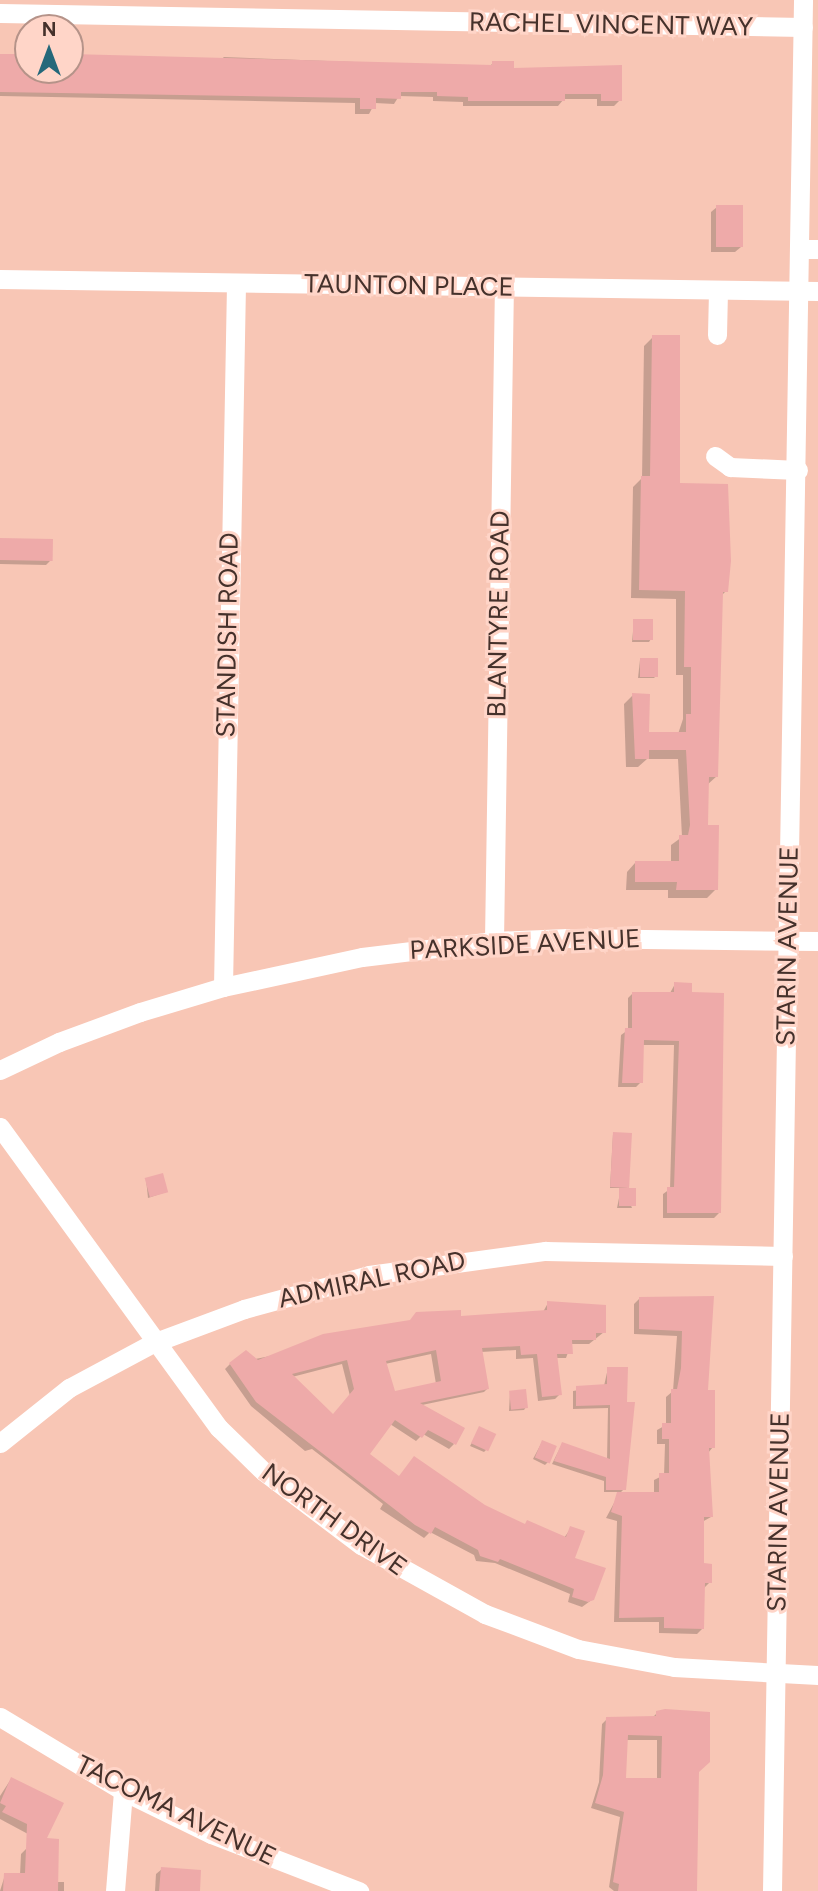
<!DOCTYPE html>
<html>
<head>
<meta charset="utf-8">
<style>
  body { margin:0 }
  #map { position:relative; width:818px; height:1891px; overflow:hidden; background:#f8c6b5; font-family:Figtree,sans-serif }
  div>[style] { position:absolute }
  .shadow>* { inset:0; background:#0003 }
  .building>* { inset:0; background:#eeaaa9; transform-origin:0 0 }
  .minor>* { height:19px; margin:-9.5px; padding:0 9.5px; transform-origin:9.5px; border-radius:9.5px; background:#fff }
  span { translate:-50% -50%; white-space:nowrap; text-align:center; line-height:1.15; -webkit-text-stroke:6px #ffd5c8; paint-order:stroke }
  .street-label { font-size:26px; color:#45312b }
  .north { position:absolute; left:14px; top:14px; width:70px; height:70px; box-sizing:border-box; background:#ffd5c8; border:2px solid #b59389; border-radius:50%; rotate:0deg; font-size:19px; font-weight:700; line-height:28px; text-align:center; color:#45312b }
  .north::after { content:''; display:block; margin:auto; width:24px; height:32px; background:#25687a; clip-path:polygon(50% 0,100% 100%,50% 72%,0 100%) }
</style>
</head>
<body>
<div id="map">
  <div class="shadow">
    <i style="clip-path:polygon(224px 57px,489px 67px,493px 63px,512px 70px,620px 67px,620px 100px,614px 106px,597px 106px,597px 99px,564px 99px,558px 106px,463px 106px,463px 102px,433px 101px,433px 97px,399px 96px,394px 104px,375px 103px,369px 114px,355px 114px,355px 103px,0 96px,0 59px,28px 59px,28px 70px,70px 70px,70px 58px,219px 61px)"></i>
    <i style="clip-path:polygon(717px 207px,741px 247px,735px 252px,711px 252px,711px 212px)"></i>
    <i style="clip-path:polygon(653px 337px,679px 485px,726px 591px,721px 596px,717px 776px,707px 785px,707px 827px,716px 889px,707px 898px,668px 898px,668px 890px,626px 890px,627px 872px,635px 863px,671px 863px,671px 845px,682px 837px,678px 759px,647px 759px,638px 767px,626px 767px,624px 704px,633px 695px,648px 733px,678px 734px,683px 719px,683px 675px,676px 675px,676px 599px,631px 598px,633px 487px,642px 478px,644px 346px)"></i>
    <i style="clip-path:polygon(0 539px,51px 560px,46px 565px,0 564px)"></i>
    <i style="clip-path:polygon(634px 621px,651px 639px,649px 642px,632px 642px)"></i>
    <i style="clip-path:polygon(640px 660px,656px 676px,654px 678px,638px 678px)"></i>
    <i style="clip-path:polygon(675px 984px,719px 1213px,714px 1218px,663px 1218px,663px 1194px,670px 1189px,674px 1045px,642px 1045px,641px 1082px,636px 1087px,618px 1087px,621px 1035px,628px 1030px,628px 998px,633px 993px,670px 993px)"></i>
    <i style="clip-path:polygon(613px 1134px,629px 1186px,625px 1190px,632px 1208px,617px 1208px,621px 1188px,610px 1188px)"></i>
    <i style="clip-path:polygon(146px 1179px,166px 1192px,148px 1198px)"></i>
    <i style="clip-path:polygon(640px 1298px,712px 1298px,706px 1392px,713px 1447px,708px 1453px,711px 1517px,702px 1522px,702px 1565px,710px 1582px,704px 1588px,703px 1628px,697px 1634px,659px 1633px,659px 1622px,614px 1622px,617px 1521px,606px 1518px,620px 1492px,604px 1492px,604px 1481px,552px 1464px,562px 1444px,607px 1460px,608px 1408px,573px 1409px,573px 1391px,604px 1386px,608px 1368px,624px 1489px,619px 1494px,654px 1494px,654px 1480px,664px 1475px,665px 1444px,657px 1444px,657px 1430px,666px 1425px,666px 1397px,673px 1391px,677px 1336px,634px 1334px,634px 1304px)"></i>
    <i style="clip-path:polygon(evenodd,548px 1303px,604px 1332px,589px 1344px,571px 1344px,566px 1358px,556px 1358px,560px 1394px,555px 1399px,538px 1401px,533px 1358px,516px 1359px,516px 1350px,481px 1352px,488px 1388px,484px 1392px,411px 1403px,484px 1392px,422px 1405px,454px 1444px,449px 1449px,423px 1434px,416px 1441px,390px 1424px,368px 1455px,399px 1478px,524px 1525px,564px 1538px,571px 1528px,573px 1559px,593px 1599px,582px 1607px,568px 1602px,570px 1594px,495px 1563px,476px 1561px,474px 1555px,430px 1532px,424px 1538px,380px 1509px,383px 1504px,312px 1449px,305px 1451px,251px 1406px,225px 1369px,230px 1364px,460px 1318px,543px 1312px,548px 1303px,431px 1354px,436px 1384px,393px 1393px,385px 1364px,431px 1354px,548px 1303px,342px 1364px,350px 1396px,333px 1417px,292px 1377px,342px 1364px)"></i>
    <i style="clip-path:polygon(510px 1392px,526px 1407px,524px 1410px,509px 1411px)"></i>
    <i style="clip-path:polygon(478px 1431px,486px 1450px,484px 1452px,470px 1446px)"></i>
    <i style="clip-path:polygon(542px 1442px,548px 1462px,545px 1465px,533px 1459px)"></i>
    <i style="clip-path:polygon(evenodd,657px 1713px,697px 1771px,696px 1891px,614px 1891px,609px 1887px,620px 1817px,591px 1808px,599px 1782px,602px 1724px,607px 1719px,652px 1718px,657px 1713px,626px 1740px,657px 1740px,657px 1780px,624px 1780px,626px 1740px)"></i>
    <i style="clip-path:polygon(11px 1779px,41px 1841px,0 1819px,0 1796px)"></i>
    <i style="clip-path:polygon(26px 1849px,57px 1882px,64px 1882px,64px 1891px,0 1891px,5px 1875px,20px 1875px,21px 1854px)"></i>
    <i style="clip-path:polygon(162px 1869px,198px 1891px,155px 1891px,156px 1874px)"></i>
  </div>
  <div class="building">
    <i style="clip-path:polygon(0 54px,28px 54px,28px 70px,70px 70px,70px 54px,492px 65px,492px 61px,514px 61px,514px 68px,622px 65px,622px 101px,601px 101px,601px 94px,565px 94px,565px 101px,468px 101px,468px 97px,437px 96px,437px 92px,401px 92px,401px 99px,376px 98px,376px 109px,360px 109px,360px 98px,0 92px)"></i>
    <i style="left:716px;top:205px;width:27px;height:42px"></i>
    <i style="clip-path:polygon(652px 335px,680px 335px,680px 483px,728px 484px,731px 561px,728px 592px,723px 592px,718px 777px,709px 777px,708px 825px,719px 825px,718px 890px,676px 890px,677px 882px,635px 882px,635px 861px,679px 861px,679px 835px,688px 835px,690px 825px,686px 750px,649px 750px,649px 759px,635px 759px,632px 693px,650px 694px,649px 732px,686px 732px,686px 714px,691px 714px,691px 667px,684px 667px,685px 591px,639px 590px,641px 476px,650px 476px)"></i>
    <i style="left:0;top:538px;width:53px;height:22px;rotate:1deg"></i>
    <i style="left:633px;top:619px;width:20px;height:21px"></i>
    <i style="left:640px;top:658px;width:18px;height:19px"></i>
    <i style="clip-path:polygon(674px 982px,692px 983px,692px 992px,724px 993px,721px 1213px,667px 1213px,667px 1187px,674px 1187px,679px 1041px,644px 1040px,643px 1083px,622px 1083px,625px 1028px,632px 1028px,632px 992px,674px 992px)"></i>
    <i style="left:613px;top:1132px;width:19px;height:55px;rotate:3deg"></i>
    <i style="left:163px;top:1173px;width:20px;height:19px;rotate:75deg"></i>
    <i style="left:619px;top:1188px;width:17px;height:18px"></i>
    <i style="clip-path:polygon(714px 1296px,708px 1390px,715px 1390px,715px 1448px,709px 1448px,713px 1517px,704px 1517px,704px 1563px,712px 1564px,712px 1583px,705px 1583px,704px 1629px,664px 1628px,664px 1617px,619px 1618px,622px 1516px,611px 1512px,617px 1492px,659px 1492px,659px 1473px,669px 1473px,669px 1439px,662px 1439px,662px 1423px,671px 1423px,671px 1389px,677px 1389px,681px 1368px,682px 1331px,639px 1329px,639px 1297px)"></i>
    <i style="clip-path:polygon(evenodd,547px 1301px,606px 1305px,606px 1333px,596px 1333px,596px 1340px,572px 1340px,573px 1354px,557px 1354px,562px 1395px,542px 1397px,537px 1354px,521px 1355px,520px 1346px,482px 1348px,489px 1389px,420px 1403px,465px 1428px,456px 1445px,428px 1430px,422px 1438px,395px 1420px,370px 1454px,399px 1476px,414px 1456px,485px 1505px,525px 1524px,527px 1520px,566px 1537px,570px 1526px,585px 1531px,575px 1558px,606px 1568px,594px 1600px,588px 1602px,572px 1597px,574px 1589px,500px 1559px,498px 1562px,480px 1556px,478px 1550px,435px 1527px,431px 1534px,415px 1525px,256px 1402px,229px 1363px,246px 1350px,258px 1360px,323px 1334px,410px 1320px,416px 1312px,461px 1310px,461px 1316px,547px 1310px,547px 1301px,436px 1350px,441px 1381px,395px 1391px,386px 1361px,436px 1350px,547px 1301px,347px 1360px,354px 1389px,333px 1414px,292px 1374px,347px 1360px)"></i>
    <i style="clip-path:polygon(607px 1367px,628px 1367px,627px 1402px,635px 1402px,626px 1490px,606px 1490px,606px 1477px,554px 1461px,562px 1442px,610px 1459px,610px 1405px,576px 1406px,576px 1386px,607px 1384px)"></i>
    <i style="left:526px;top:1389px;width:19px;height:17px;rotate:84deg"></i>
    <i style="left:479px;top:1426px;width:19px;height:19px;rotate:25deg"></i>
    <i style="left:542px;top:1440px;width:16px;height:19px;rotate:22deg"></i>
    <i style="clip-path:polygon(evenodd,665px 1709px,710px 1712px,710px 1762px,699px 1772px,697px 1891px,618px 1891px,619px 1884px,613px 1882px,624px 1812px,595px 1803px,603px 1775px,606px 1717px,656px 1716px,656px 1711px,665px 1709px,628px 1735px,662px 1736px,661px 1778px,626px 1778px,628px 1735px)"></i>
    <i style="clip-path:polygon(11px 1777px,64px 1803px,47px 1838px,59px 1839px,58px 1891px,3px 1891px,4px 1873px,25px 1873px,27px 1824px,2px 1812px,6px 1806px,0 1803px)"></i>
    <i style="clip-path:polygon(161px 1867px,201px 1870px,200px 1891px,159px 1891px)"></i>
  </div>
  <div class="minor">
    <i style="left:0;top:13px;width:803px;rotate:1deg"></i>
    <i style="left:800px;top:249px;width:18px"></i>
    <i style="left:0;top:279px;width:818px;rotate:0.84deg"></i>
    <i style="left:717px;top:335px;width:45px;rotate:-88.7deg"></i>
    <i style="left:715px;top:456px;width:19px;rotate:36deg"></i>
    <i style="left:730px;top:467px;width:68px;rotate:2.5deg"></i>
    <i style="left:494px;top:941px;width:655px;rotate:-89.13deg"></i>
    <i style="left:223px;top:987px;width:703px;rotate:-88.94deg"></i>
    <i style="left:0;top:1070px;width:65px;rotate:-25.4deg"></i>
    <i style="left:59px;top:1042px;width:86px;rotate:-20.3deg"></i>
    <i style="left:140px;top:1012px;width:87px;rotate:-16.8deg"></i>
    <i style="left:223px;top:987px;width:142px;rotate:-12.2deg"></i>
    <i style="left:362px;top:957px;width:133px;rotate:-6.9deg"></i>
    <i style="left:494px;top:941px;width:73px;rotate:-2.4deg"></i>
    <i style="left:567px;top:938px;width:251px;rotate:0.7deg"></i>
    <i style="left:0;top:1127px;width:372px;rotate:54deg"></i>
    <i style="left:219px;top:1428px;width:62px;rotate:44.3deg"></i>
    <i style="left:263px;top:1471px;width:123px;rotate:37.1deg"></i>
    <i style="left:361px;top:1545px;width:142px;rotate:29.1deg"></i>
    <i style="left:485px;top:1614px;width:99px;rotate:20.6deg"></i>
    <i style="left:578px;top:1649px;width:98px;rotate:10.6deg"></i>
    <i style="left:674px;top:1667px;width:144px;rotate:3.2deg"></i>
    <i style="left:0;top:1443px;width:88px;rotate:-38.6deg"></i>
    <i style="left:69px;top:1388px;width:95px;rotate:-28.2deg"></i>
    <i style="left:153px;top:1343px;width:97px;rotate:-20.5deg"></i>
    <i style="left:244px;top:1309px;width:130px;rotate:-15.2deg"></i>
    <i style="left:369px;top:1275px;width:178px;rotate:-7.8deg"></i>
    <i style="left:545px;top:1251px;width:238px;rotate:1.2deg"></i>
    <i style="left:0;top:1717px;width:144px;rotate:31deg"></i>
    <i style="left:123px;top:1791px;width:98px;rotate:26deg"></i>
    <i style="left:211px;top:1834px;width:159px;rotate:21.1deg"></i>
    <i style="left:115px;top:1891px;width:100px;rotate:-85.4deg"></i>
    <i style="left:772px;top:1891px;width:1891px;rotate:-89.06deg"></i>
  </div>
  <div class="street-label">
    <span style="left:611px;top:25px;rotate:1deg">RACHEL VINCENT WAY</span>
    <span style="left:409px;top:286px;rotate:1deg">TAUNTON PLACE</span>
    <span style="left:499px;top:614px;rotate:-89deg">BLANTYRE ROAD</span>
    <span style="left:228px;top:635px;rotate:-89deg">STANDISH ROAD</span>
    <span style="left:525px;top:945px;rotate:-3deg">PARKSIDE AVENUE</span>
    <span style="left:788px;top:946px;rotate:-89deg">STARIN AVENUE</span>
    <span style="left:372px;top:1280px;rotate:-12deg">ADMIRAL ROAD</span>
    <span style="left:779px;top:1512px;rotate:-89deg">STARIN AVENUE</span>
    <span style="left:334px;top:1520px;rotate:36deg">NORTH DRIVE</span>
    <span style="left:176px;top:1811px;rotate:26deg">TACOMA AVENUE</span>
  </div>
  <div class="north">N</div>
</div>
</body>
</html>
